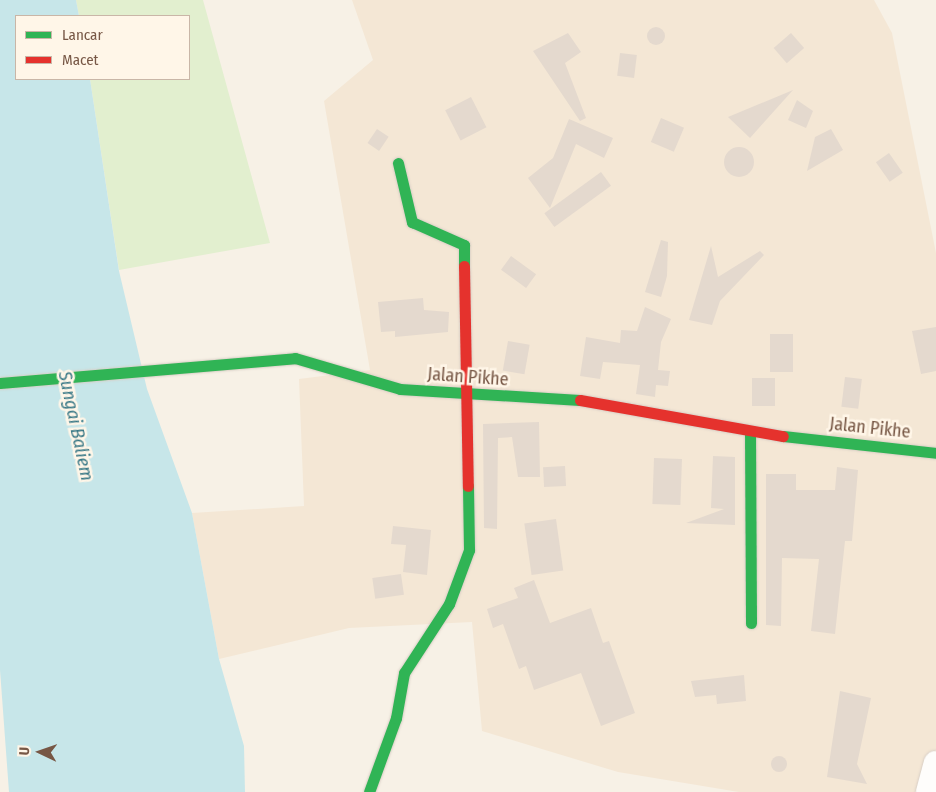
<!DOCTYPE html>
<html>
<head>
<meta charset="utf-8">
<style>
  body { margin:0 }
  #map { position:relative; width:936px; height:792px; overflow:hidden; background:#f7f1e6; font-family:"Fira Sans Condensed",sans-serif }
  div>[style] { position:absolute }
  .residential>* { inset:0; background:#f4e7d5 }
  .green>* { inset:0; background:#e2efcf }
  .water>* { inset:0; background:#c7e6e9 }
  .building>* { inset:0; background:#e4d9ce; transform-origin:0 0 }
  .round { border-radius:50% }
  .roads { filter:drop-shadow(0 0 1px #d8cec5) drop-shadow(0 0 1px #d8cec5) }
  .street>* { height:24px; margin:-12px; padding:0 12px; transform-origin:12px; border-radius:12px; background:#fefdfb }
  .fast>* { height:11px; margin:-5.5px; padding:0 5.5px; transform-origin:5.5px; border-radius:5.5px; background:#30b455 }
  .jam>* { height:11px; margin:-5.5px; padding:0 5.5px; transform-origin:5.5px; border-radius:5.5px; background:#e5322d }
  span { translate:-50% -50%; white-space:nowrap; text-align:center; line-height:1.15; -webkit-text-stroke:5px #fff6e8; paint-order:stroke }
  .street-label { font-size:18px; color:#775745 }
  .water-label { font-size:19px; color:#397886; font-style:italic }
  .legend { position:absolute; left:15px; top:15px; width:175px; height:65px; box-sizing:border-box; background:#fff6e8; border:1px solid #c9b6a7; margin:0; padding:6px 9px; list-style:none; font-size:15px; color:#775745 }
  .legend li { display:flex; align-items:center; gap:10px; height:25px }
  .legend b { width:25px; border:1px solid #c9b6a7 }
  .north { position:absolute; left:15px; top:727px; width:50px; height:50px; -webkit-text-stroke:4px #fff6e8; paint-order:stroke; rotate:273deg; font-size:14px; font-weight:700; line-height:20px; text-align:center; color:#775745 }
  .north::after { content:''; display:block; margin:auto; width:18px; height:22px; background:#775745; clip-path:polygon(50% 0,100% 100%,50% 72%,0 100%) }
</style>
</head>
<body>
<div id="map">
  <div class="residential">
    <i style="clip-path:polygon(352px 0,874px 0,892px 33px,936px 253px,936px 792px,739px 792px,618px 772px,482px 731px,472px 622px,349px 628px,219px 659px,192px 513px,304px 506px,299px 379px,370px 370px,324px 101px,373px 60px)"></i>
  </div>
  <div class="green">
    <i style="clip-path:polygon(76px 0,203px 0,270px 243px,119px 270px,90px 79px,189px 79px,189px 16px,79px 16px)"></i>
  </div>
  <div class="water">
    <i style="clip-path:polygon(0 0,76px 0,79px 16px,16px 16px,16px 79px,90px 79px,119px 271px,147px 389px,192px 513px,219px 659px,244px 746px,245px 792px,9px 792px,0 670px)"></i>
  </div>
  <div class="building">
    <i class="round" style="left:647px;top:27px;width:18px;height:18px"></i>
    <i style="clip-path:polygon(568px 33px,581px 52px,565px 63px,586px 118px,580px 121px,533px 51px)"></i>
    <i style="left:791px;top:33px;width:20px;height:23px;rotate:49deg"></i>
    <i style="left:620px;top:53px;width:17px;height:23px;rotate:7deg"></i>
    <i style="clip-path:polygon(793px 90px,750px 138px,728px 117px)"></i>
    <i style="left:471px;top:97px;width:34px;height:29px;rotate:63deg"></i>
    <i style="clip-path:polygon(797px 100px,813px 111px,806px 128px,788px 120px)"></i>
    <i style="left:661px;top:118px;width:25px;height:26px;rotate:23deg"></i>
    <i style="clip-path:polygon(569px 119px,613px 138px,604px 158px,576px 144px,550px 208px,528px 178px,553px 158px)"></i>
    <i style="left:377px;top:129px;width:14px;height:17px;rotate:34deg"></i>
    <i style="clip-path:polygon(831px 129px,843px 150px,807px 171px,815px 137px)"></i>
    <i class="round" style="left:724px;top:147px;width:30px;height:30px"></i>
    <i style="left:889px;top:153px;width:24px;height:16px;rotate:55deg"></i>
    <i style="left:601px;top:172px;width:17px;height:70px;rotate:54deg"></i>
    <i style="clip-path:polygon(661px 240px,668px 242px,667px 276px,661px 297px,645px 292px)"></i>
    <i style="clip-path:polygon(711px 246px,718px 277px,760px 251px,764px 255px,720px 301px,712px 325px,689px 320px)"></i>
    <i style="left:511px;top:256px;width:31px;height:17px;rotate:36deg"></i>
    <i style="clip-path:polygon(423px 298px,424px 310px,449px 312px,448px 332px,395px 337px,395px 331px,381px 332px,378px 302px)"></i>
    <i style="clip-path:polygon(645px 307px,671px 319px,661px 342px,658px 370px,670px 371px,668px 386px,656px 385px,655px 397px,636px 394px,640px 365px,603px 362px,600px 379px,580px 376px,586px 337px,620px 343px,621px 330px,637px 331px)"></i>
    <i style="clip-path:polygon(936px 327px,936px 371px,921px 374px,912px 331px)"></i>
    <i style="left:770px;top:334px;width:23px;height:38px"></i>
    <i style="left:508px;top:341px;width:22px;height:30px;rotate:10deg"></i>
    <i style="left:845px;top:377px;width:17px;height:30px;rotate:7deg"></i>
    <i style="left:752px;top:378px;width:23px;height:28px"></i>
    <i style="clip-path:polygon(539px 422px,540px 477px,518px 477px,512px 437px,498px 438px,497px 529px,484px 528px,483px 424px)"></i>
    <i style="clip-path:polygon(713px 456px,735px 457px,735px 525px,686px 523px,724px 509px,711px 508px)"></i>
    <i style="left:654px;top:458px;width:28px;height:46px;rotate:2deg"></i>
    <i style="left:565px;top:466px;width:20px;height:22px;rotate:87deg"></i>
    <i style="clip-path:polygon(837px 467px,858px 470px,852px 541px,845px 541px,835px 634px,811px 631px,819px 559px,782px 558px,781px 626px,766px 625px,766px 474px,796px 474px,796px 490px,835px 490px)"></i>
    <i style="left:556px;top:519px;width:52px;height:32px;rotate:82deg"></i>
    <i style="clip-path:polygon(393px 526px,431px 530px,427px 575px,403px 572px,406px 545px,391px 544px)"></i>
    <i style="left:401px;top:574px;width:21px;height:29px;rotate:82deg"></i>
    <i style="clip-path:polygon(534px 580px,550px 623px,591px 608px,603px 643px,609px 641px,635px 713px,601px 726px,581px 673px,534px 690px,526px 666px,519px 669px,503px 624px,493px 628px,487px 609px,518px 598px,514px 588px)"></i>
    <i style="clip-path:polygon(744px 675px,746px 701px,717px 704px,716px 695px,695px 697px,691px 681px)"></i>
    <i style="clip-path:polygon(840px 691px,871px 698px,857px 764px,867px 784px,827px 777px)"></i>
    <i class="round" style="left:771px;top:756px;width:16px;height:16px"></i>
  </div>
  <div class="roads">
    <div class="street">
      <i style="left:928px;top:792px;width:30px;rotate:-75deg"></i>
    </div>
    <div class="fast">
      <i style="left:398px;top:163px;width:61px;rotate:76.7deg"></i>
      <i style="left:412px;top:222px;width:57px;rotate:23.9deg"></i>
      <i style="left:464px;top:245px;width:21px;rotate:90deg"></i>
      <i style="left:0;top:383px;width:296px;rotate:-4.8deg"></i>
      <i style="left:295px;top:358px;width:109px;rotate:16.4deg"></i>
      <i style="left:400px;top:389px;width:180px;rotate:3.5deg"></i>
      <i style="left:750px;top:431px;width:192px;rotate:89.7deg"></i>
      <i style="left:783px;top:436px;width:154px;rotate:6.3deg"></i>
      <i style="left:369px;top:792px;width:79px;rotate:-70deg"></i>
      <i style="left:396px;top:718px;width:46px;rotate:-79.9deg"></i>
      <i style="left:404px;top:673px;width:82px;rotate:-56.9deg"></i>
      <i style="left:449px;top:604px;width:58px;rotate:-69.7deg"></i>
      <i style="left:469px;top:550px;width:64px;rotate:-90.9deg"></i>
    </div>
    <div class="jam">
      <i style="left:464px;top:266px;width:220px;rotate:89deg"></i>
      <i style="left:580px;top:400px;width:206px;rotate:10.1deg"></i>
    </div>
  </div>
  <div class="street-label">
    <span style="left:468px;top:377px;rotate:4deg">Jalan Pikhe</span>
    <span style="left:870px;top:428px;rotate:6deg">Jalan Pikhe</span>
  </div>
  <div class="water-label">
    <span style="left:76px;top:426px;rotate:78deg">Sungai Baliem</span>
  </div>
  <ul class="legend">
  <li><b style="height:6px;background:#30b455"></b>Lancar</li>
  <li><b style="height:6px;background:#e5322d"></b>Macet</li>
  </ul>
  <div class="north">U</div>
</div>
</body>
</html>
